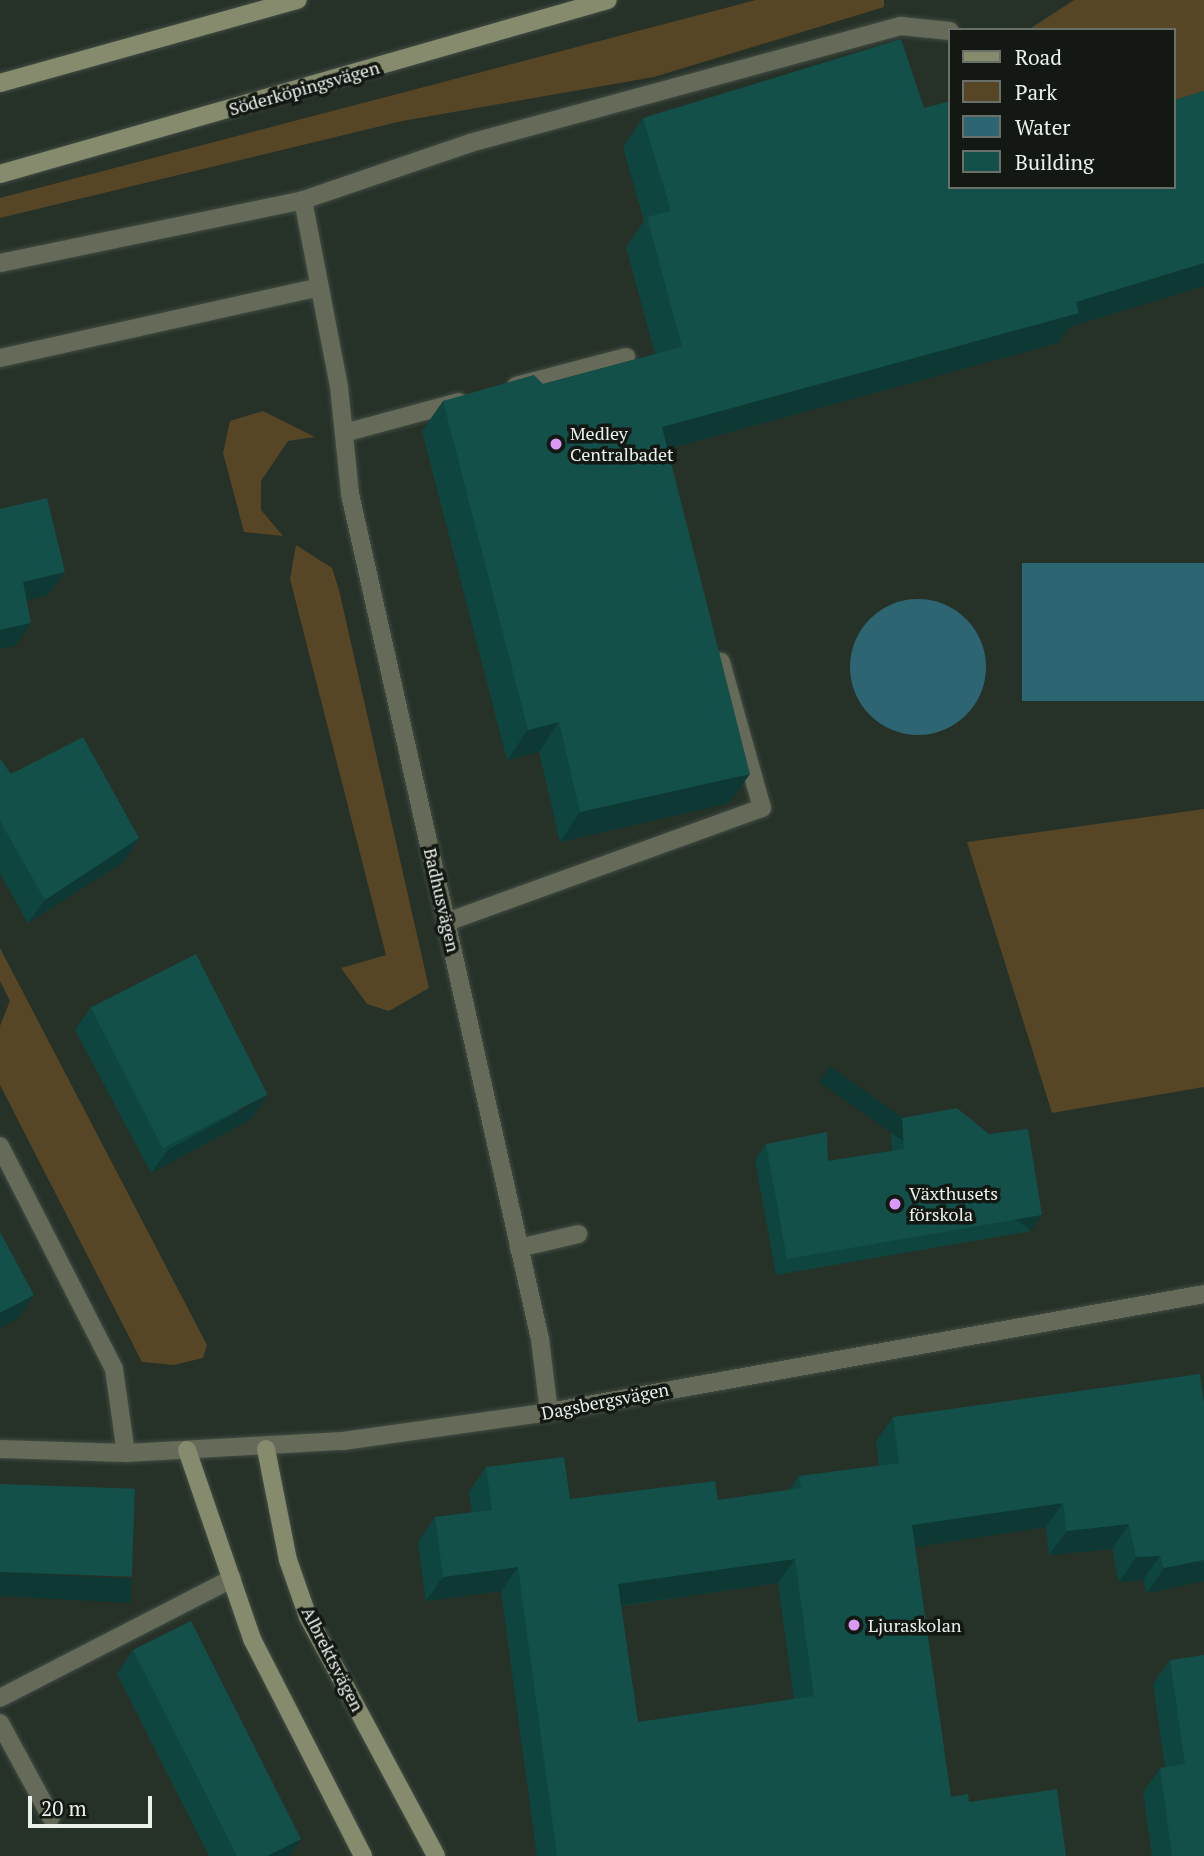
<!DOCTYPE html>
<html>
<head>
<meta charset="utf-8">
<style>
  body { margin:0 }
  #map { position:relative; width:1204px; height:1856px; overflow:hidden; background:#263128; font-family:"PT Serif",serif }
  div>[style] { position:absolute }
  .green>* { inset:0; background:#564626 }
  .water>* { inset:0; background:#2d6573; transform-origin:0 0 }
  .round { border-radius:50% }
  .roads { filter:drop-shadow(0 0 2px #414c43) drop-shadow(0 0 2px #414c43) }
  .service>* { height:18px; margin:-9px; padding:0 9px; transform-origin:9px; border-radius:9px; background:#666a58 }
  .minor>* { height:18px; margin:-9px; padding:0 9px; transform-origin:9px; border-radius:9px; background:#666a58 }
  .tertiary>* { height:18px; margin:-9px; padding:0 9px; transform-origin:9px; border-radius:9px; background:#666a58 }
  .secondary>* { height:18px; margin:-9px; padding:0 9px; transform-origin:9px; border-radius:9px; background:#868b6e }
  .wall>* { inset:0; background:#0f453f }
  .shaded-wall>* { inset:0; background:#0d3833; transform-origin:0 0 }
  .building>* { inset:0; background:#125049; transform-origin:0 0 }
  .dots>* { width:19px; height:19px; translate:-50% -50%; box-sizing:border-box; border:4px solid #131813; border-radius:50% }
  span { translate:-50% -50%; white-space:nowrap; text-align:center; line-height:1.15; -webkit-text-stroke:7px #131813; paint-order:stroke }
  .street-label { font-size:18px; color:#eaf1eb }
  .poi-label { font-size:18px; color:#eaf1eb }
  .left { translate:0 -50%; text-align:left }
  .legend { position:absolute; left:948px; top:28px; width:228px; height:161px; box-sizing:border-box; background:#131813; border:2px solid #696f69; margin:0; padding:9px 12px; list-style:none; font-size:21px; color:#eaf1eb }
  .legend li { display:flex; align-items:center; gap:14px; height:35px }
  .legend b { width:35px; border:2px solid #696f69 }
  .scale { position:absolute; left:28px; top:1796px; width:124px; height:32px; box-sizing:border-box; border:4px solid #eaf1eb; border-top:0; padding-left:9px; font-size:21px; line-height:24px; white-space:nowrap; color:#eaf1eb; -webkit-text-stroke:5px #131813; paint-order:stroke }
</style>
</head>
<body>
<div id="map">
  <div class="green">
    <i style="clip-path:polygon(756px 0,884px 0,884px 7px,654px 77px,402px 121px,0 218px,0 198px)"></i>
    <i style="clip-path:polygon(1074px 0,1204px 0,1204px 111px,1174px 118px,1174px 30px,1028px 30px)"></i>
    <i style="clip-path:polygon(263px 411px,315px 437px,288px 441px,261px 481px,261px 510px,283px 536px,244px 532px,223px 453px,230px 421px)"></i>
    <i style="clip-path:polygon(296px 545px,332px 568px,339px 590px,429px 988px,389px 1011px,367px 1004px,341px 968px,386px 955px,290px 579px)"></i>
    <i style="clip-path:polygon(1204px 809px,1204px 1087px,1052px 1113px,967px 842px)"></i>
    <i style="clip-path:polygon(0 948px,207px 1345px,203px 1358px,174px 1365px,142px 1362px,0 1085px,0 1026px,10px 1001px,0 981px)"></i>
  </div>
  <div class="water">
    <i style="left:1204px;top:563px;width:138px;height:182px;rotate:90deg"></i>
    <i class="round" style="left:850px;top:599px;width:136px;height:136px"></i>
  </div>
  <div class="roads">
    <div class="service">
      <i style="left:303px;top:200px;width:176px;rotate:-18.8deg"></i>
      <i style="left:470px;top:143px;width:447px;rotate:-15.2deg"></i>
      <i style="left:901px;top:26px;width:49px;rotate:5.8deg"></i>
      <i style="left:0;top:263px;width:309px;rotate:-11.7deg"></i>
      <i style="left:303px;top:200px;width:190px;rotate:79.1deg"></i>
      <i style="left:339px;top:387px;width:108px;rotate:84.1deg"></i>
      <i style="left:350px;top:494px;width:866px;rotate:77.33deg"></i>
      <i style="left:540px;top:1339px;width:74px;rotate:83deg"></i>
      <i style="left:0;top:358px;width:327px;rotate:-12.5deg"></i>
      <i style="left:516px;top:386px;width:114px;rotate:-14.8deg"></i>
      <i style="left:344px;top:433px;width:119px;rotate:-15.1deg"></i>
      <i style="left:447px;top:922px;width:335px;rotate:-19.9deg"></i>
      <i style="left:762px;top:808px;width:152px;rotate:-105.7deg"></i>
      <i style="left:519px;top:1248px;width:61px;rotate:-13.3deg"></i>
      <i style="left:0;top:1698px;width:261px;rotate:-27.2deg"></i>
      <i style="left:0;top:1723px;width:107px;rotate:61.5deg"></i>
    </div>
    <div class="minor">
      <i style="left:0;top:1146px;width:250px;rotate:62.9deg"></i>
      <i style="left:114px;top:1369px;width:85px;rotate:81.9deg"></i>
    </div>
    <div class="tertiary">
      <i style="left:0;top:1449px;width:126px;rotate:1.8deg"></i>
      <i style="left:126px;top:1453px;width:217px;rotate:-3.2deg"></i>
      <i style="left:343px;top:1441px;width:208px;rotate:-8deg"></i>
      <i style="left:549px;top:1412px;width:666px;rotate:-10.21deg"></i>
    </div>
    <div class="secondary">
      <i style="left:0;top:83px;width:309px;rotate:-15.6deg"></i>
      <i style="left:0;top:174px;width:632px;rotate:-15.97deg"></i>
      <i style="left:266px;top:1449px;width:113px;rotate:78.8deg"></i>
      <i style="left:288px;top:1560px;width:60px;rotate:70.7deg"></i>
      <i style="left:308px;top:1617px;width:271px;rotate:61.8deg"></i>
      <i style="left:187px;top:1450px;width:200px;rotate:71deg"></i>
      <i style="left:252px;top:1639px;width:244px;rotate:62.9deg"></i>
    </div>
  </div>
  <div class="wall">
    <i style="clip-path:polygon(1204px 91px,1204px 286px,1069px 327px,1058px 343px,668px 449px,729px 803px,560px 842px,539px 752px,507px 760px,422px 431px,443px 401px,543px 384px,655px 354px,626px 247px,644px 221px,623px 147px,643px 118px,950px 187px)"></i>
    <i style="clip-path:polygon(0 760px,11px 774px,139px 838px,123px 862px,28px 923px,0 874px)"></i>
    <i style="clip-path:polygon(91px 1007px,251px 1119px,151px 1173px,75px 1030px)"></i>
    <i style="clip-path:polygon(902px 1118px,1031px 1231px,776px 1275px,755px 1160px,766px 1144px,828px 1161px,892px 1151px,891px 1134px)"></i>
    <i style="clip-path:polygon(evenodd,1204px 1403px,1204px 1581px,1147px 1593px,1143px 1580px,1119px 1582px,1112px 1549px,1049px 1555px,1046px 1527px,915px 1547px,951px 1797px,969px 1802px,1066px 1856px,537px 1856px,501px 1591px,426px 1601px,418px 1542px,435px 1517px,472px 1512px,469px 1492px,486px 1467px,570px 1499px,718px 1500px,789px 1490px,799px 1476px,879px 1466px,876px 1441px,893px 1417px,1204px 1403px,778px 1583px,794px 1699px,638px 1722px,621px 1606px,778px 1583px)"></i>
    <i style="clip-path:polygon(133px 1650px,301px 1839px,289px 1856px,209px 1856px,117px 1674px)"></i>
    <i style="clip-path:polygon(1170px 1660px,1204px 1856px,1152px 1856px,1143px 1792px,1160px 1768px,1165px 1767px,1153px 1684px)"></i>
  </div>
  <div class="shaded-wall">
    <i style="clip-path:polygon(1204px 263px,1204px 286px,1069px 327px,1058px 343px,641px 456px,662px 427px)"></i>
    <i style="clip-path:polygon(65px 572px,48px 595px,7px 605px,23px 582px)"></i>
    <i style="clip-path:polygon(31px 623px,15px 646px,0 649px,0 630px)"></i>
    <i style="clip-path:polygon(559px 722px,539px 752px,507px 760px,528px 730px)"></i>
    <i style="clip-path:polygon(750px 774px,729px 803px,560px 842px,580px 812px)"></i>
    <i style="clip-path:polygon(139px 838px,123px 862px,28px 923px,45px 900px)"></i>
    <i style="clip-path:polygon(268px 1095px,251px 1119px,151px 1173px,168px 1150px)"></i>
    <i style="left:1042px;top:1215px;width:19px;height:259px;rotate:125deg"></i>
    <i style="clip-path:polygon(34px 1295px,18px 1318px,0 1328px,0 1313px)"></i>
    <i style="clip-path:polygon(1063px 1503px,1046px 1527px,895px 1550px,912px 1525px)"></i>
    <i style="clip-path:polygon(1129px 1524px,1112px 1549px,1049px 1555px,1067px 1531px)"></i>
    <i style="clip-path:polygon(1160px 1556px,1143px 1580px,1119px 1582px,1136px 1557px)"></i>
    <i style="clip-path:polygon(795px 1559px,778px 1583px,600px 1608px,618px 1584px)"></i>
    <i style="clip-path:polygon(1204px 1560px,1204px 1581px,1147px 1593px,1164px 1568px)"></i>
    <i style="clip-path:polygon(518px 1567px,501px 1591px,426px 1601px,443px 1577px)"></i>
    <i style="left:0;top:1572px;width:132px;height:24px;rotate:3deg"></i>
    <i style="clip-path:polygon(301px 1839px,289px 1856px,267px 1856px)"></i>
  </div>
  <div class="building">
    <i style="clip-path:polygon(901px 39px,924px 108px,950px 101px,950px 187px,1174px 187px,1174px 100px,1204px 91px,1204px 263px,1076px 302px,1079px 313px,662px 427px,750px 774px,580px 812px,559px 722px,528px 730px,443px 401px,534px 375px,543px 384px,682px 347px,647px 217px,671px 211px,643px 118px)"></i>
    <i style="clip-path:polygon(47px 498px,65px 572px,23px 582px,31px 623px,0 630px,0 509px)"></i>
    <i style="clip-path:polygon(83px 737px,139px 838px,45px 900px,0 821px,0 760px,1px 760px,11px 774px)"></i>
    <i style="left:196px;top:954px;width:158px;height:118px;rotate:63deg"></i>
    <i style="clip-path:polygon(957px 1108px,989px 1134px,1028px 1129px,1042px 1215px,787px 1259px,766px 1144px,827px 1132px,828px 1161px,904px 1149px,902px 1118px)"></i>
    <i style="clip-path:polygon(0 1232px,34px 1295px,0 1313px)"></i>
    <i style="clip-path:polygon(evenodd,1200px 1374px,1204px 1403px,1204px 1560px,1164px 1568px,1160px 1556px,1136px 1557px,1129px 1524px,1067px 1531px,1063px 1503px,912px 1525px,951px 1797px,968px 1794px,969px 1802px,1057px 1789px,1066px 1856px,557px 1856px,518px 1567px,443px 1577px,435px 1517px,492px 1510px,486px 1467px,564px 1457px,570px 1499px,715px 1481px,718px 1500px,801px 1488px,799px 1476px,899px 1463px,893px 1417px,1200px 1374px,795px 1559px,814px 1696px,638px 1722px,618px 1584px,795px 1559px)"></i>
    <i style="left:0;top:1484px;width:135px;height:88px;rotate:2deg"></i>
    <i style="clip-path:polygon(191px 1621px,301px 1839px,267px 1856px,237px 1856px,133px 1650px)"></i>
    <i style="clip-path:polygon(1204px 1655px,1204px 1856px,1172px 1856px,1160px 1768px,1185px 1764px,1170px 1660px)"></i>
  </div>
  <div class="dots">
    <i style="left:556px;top:444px;background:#db99f5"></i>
    <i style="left:895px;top:1204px;background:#db99f5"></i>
    <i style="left:854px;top:1625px;background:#db99f5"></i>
  </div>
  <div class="street-label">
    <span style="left:304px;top:88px;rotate:-16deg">Söderköpingsvägen</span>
    <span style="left:442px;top:900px;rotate:77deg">Badhusvägen</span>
    <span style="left:605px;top:1401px;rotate:-11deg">Dagsbergsvägen</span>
    <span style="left:333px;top:1659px;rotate:63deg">Albrektsvägen</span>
  </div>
  <div class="poi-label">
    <span class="left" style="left:570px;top:444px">Medley<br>Centralbadet</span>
    <span class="left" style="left:909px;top:1204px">Växthusets<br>förskola</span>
    <span class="left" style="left:868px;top:1625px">Ljuraskolan</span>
  </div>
  <ul class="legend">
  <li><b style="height:9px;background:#868b6e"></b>Road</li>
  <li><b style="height:19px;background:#564626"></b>Park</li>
  <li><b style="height:19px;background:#2d6573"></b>Water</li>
  <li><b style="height:19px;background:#125049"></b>Building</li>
  </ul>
  <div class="scale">20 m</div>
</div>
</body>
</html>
